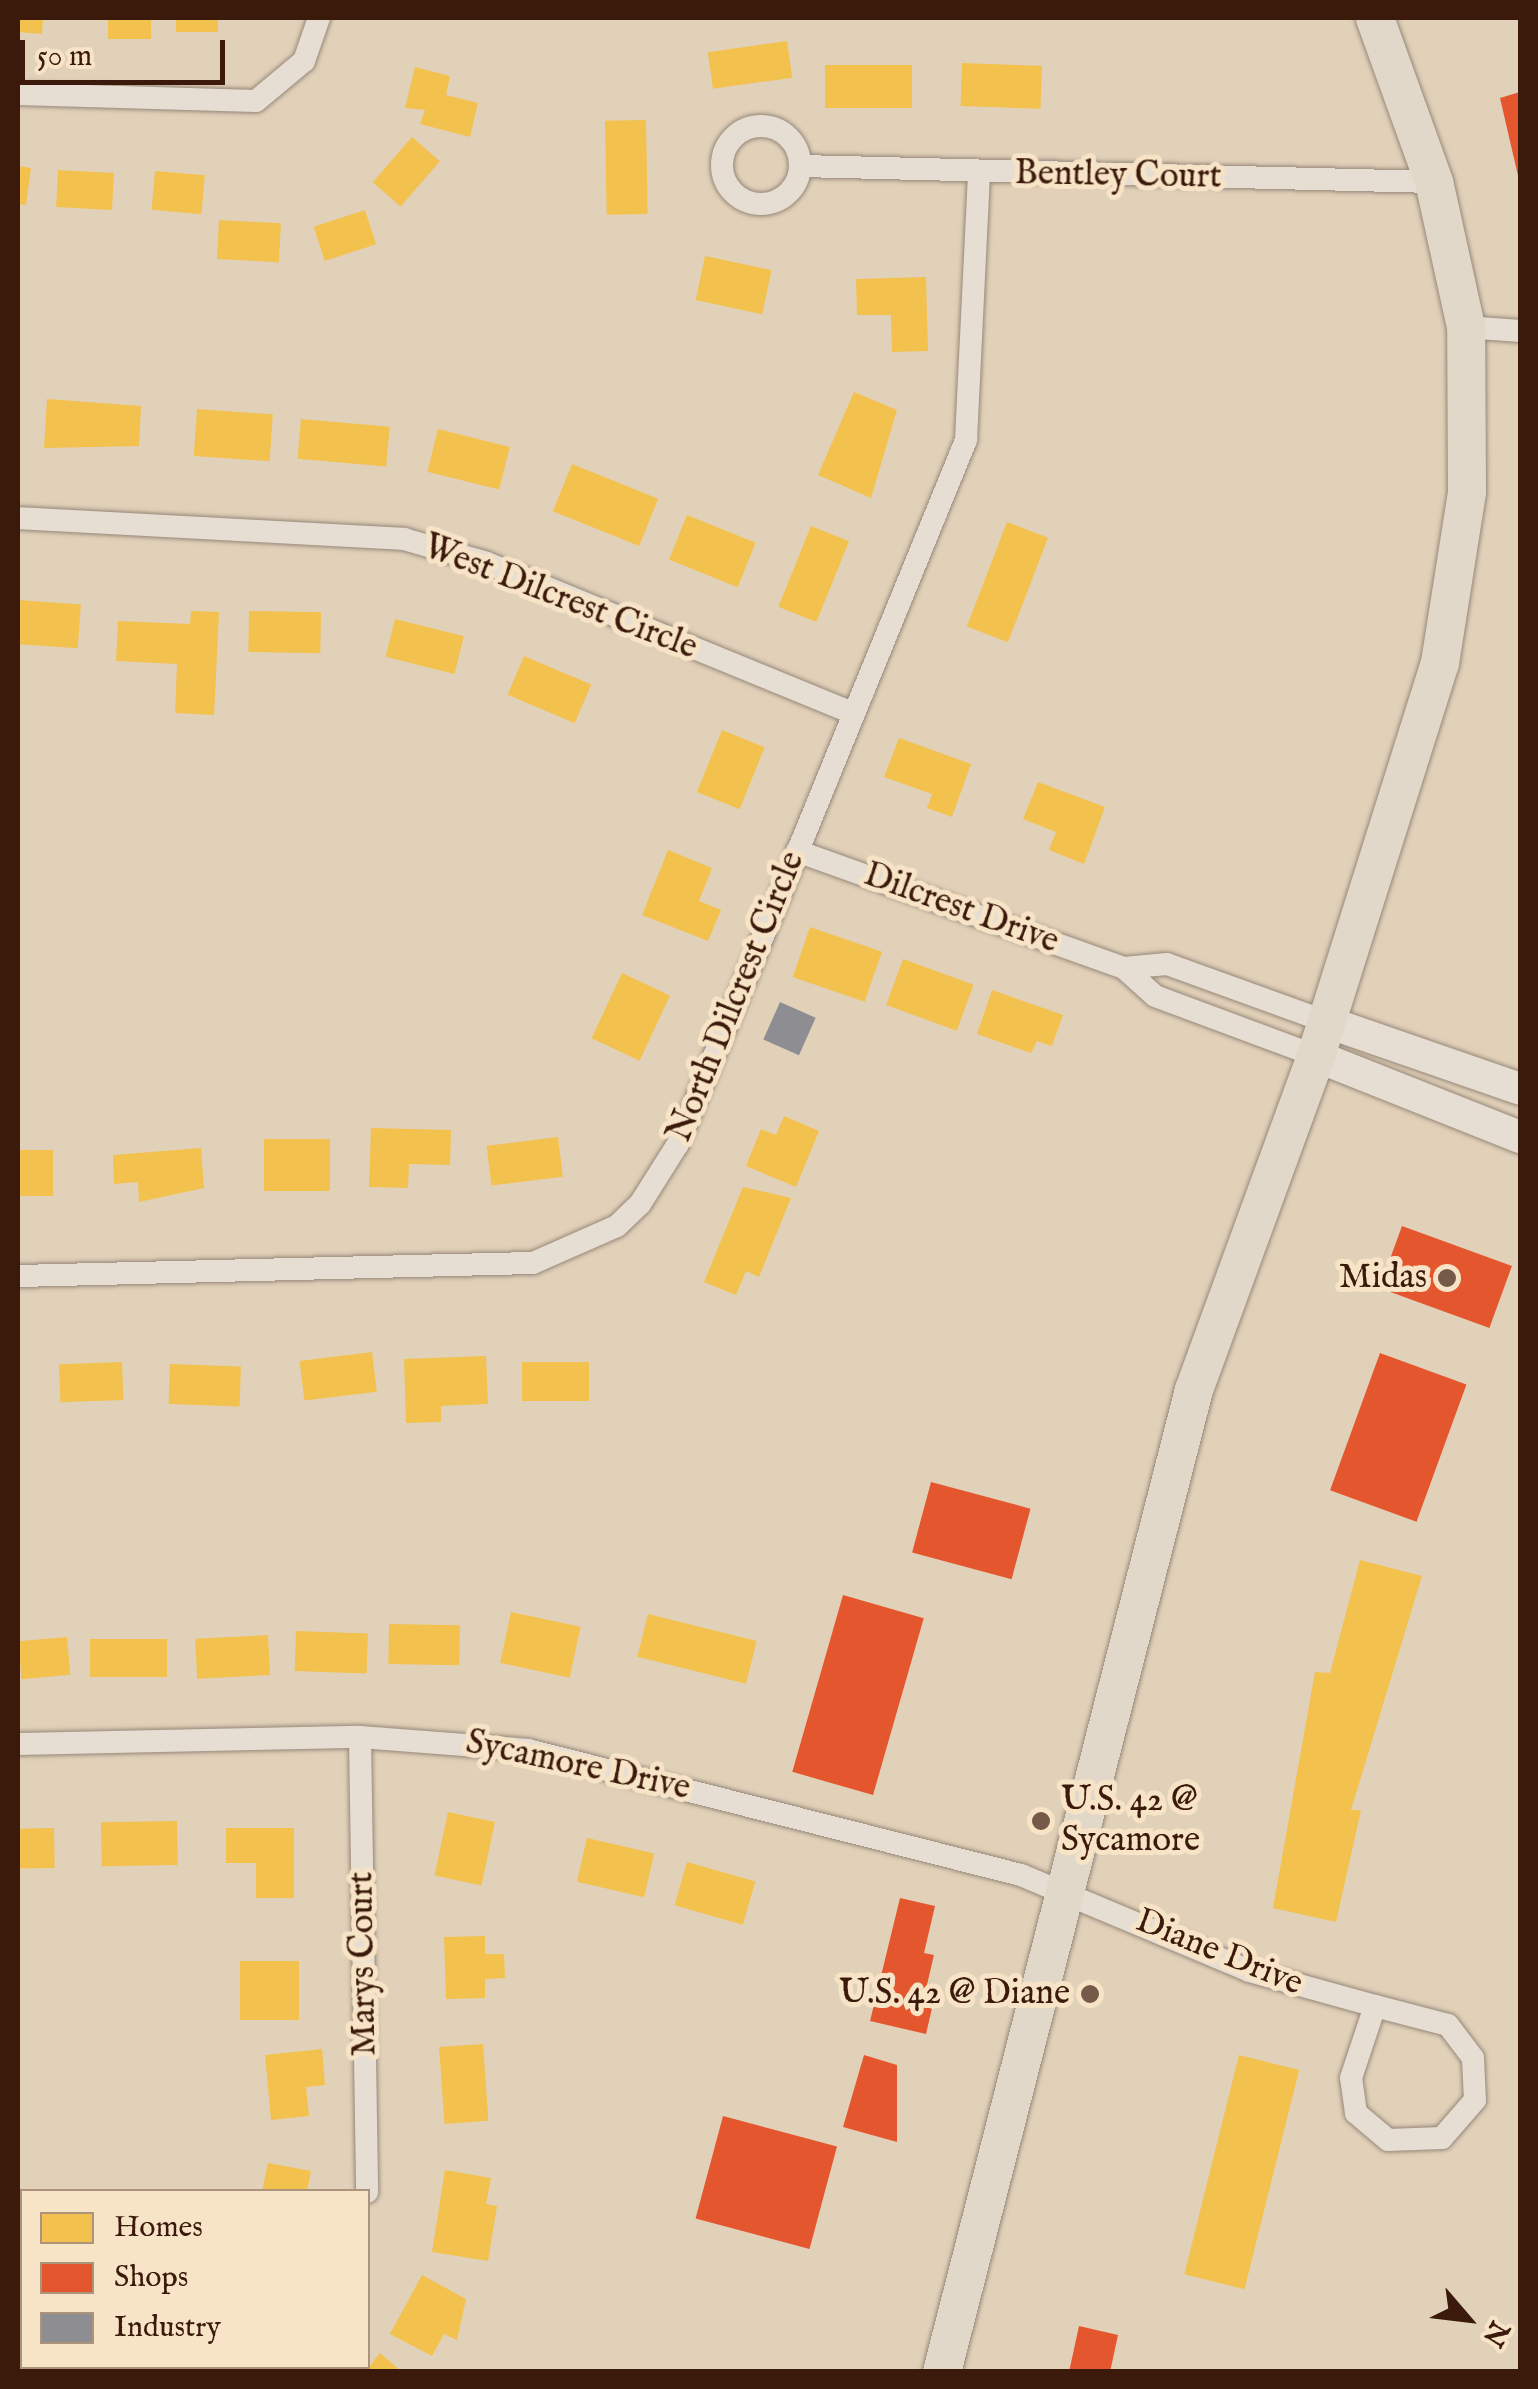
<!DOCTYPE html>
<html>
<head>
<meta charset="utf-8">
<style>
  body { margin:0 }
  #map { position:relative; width:1538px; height:2389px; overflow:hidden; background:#e2d1b9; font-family:"IM FELL English",serif }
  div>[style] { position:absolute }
  .homes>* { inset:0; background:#f2c14e; transform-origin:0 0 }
  .shops>* { inset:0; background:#e4572e; transform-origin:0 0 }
  .industry>* { inset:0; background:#8d8d92; transform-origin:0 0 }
  .roads { filter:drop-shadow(0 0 2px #968879) drop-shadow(0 0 2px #968879) }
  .minor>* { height:22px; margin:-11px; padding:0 11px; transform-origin:11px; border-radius:11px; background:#e6ded2 }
  .minor>.ring { margin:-11px; padding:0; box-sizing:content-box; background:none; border:22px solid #e6ded2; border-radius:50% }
  .secondary>* { height:32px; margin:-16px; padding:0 16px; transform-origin:16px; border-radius:16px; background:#e6ded2 }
  .primary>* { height:38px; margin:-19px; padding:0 19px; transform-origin:19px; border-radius:19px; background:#e2d8ca }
  .dots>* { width:28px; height:28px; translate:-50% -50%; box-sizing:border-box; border:5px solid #f7e3c6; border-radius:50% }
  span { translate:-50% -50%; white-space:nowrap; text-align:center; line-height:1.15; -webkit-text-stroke:10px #f7e3c6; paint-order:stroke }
  .street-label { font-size:35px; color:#3b1a0c }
  .poi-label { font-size:35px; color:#3b1a0c }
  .right { translate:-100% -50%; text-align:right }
  .left { translate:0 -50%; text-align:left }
  .frame { position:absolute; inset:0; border:20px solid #3b1a0c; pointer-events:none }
  .legend { position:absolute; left:20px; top:2189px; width:350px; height:180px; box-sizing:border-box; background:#f7e3c6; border:2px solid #ac937c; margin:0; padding:12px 18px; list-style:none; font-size:30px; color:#3b1a0c }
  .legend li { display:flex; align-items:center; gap:20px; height:50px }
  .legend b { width:50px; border:2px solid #ac937c }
  .north { position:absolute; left:1418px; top:2269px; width:100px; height:100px; -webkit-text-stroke:8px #f7e3c6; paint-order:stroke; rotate:118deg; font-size:28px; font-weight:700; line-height:40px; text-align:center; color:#3b1a0c }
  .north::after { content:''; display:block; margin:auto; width:35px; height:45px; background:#3b1a0c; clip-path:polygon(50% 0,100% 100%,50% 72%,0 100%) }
  .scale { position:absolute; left:20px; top:40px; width:205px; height:45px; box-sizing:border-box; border:5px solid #3b1a0c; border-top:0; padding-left:12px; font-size:30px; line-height:35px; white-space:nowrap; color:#3b1a0c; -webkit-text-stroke:8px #f7e3c6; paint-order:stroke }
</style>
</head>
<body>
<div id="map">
  <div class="homes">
    <i style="clip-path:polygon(18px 18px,43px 18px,42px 34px,18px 32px)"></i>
    <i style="left:108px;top:18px;width:43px;height:21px"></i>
    <i style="left:176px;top:18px;width:42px;height:14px"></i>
    <i style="left:787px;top:41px;width:37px;height:80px;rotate:82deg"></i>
    <i style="left:962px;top:63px;width:80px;height:43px;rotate:2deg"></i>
    <i style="left:825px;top:65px;width:87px;height:43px"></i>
    <i style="clip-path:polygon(415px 67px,450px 76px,446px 95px,478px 103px,470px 137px,420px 124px,425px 110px,405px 108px)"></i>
    <i style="left:646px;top:120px;width:94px;height:41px;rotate:89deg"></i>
    <i style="left:412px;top:137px;width:37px;height:60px;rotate:41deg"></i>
    <i style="clip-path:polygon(18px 166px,31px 168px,26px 205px,18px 204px)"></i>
    <i style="left:58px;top:170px;width:56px;height:37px;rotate:3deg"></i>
    <i style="left:155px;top:171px;width:50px;height:39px;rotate:5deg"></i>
    <i style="left:365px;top:210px;width:36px;height:54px;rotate:72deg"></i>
    <i style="left:219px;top:220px;width:62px;height:39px;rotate:3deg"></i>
    <i style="left:705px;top:256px;width:68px;height:45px;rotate:12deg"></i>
    <i style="clip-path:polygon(926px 277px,928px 351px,892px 352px,891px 315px,857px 315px,856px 279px)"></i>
    <i style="clip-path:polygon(854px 392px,897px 410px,871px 498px,818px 475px)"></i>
    <i style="clip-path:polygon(47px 399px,141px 406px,139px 446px,44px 448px)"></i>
    <i style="left:197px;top:409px;width:76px;height:47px;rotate:4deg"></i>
    <i style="left:301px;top:419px;width:89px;height:40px;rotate:5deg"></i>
    <i style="left:438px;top:429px;width:74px;height:44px;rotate:14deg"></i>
    <i style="left:572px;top:464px;width:93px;height:51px;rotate:22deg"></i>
    <i style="left:687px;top:515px;width:74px;height:48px;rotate:22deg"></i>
    <i style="left:1007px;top:522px;width:44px;height:112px;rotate:21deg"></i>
    <i style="left:811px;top:526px;width:41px;height:87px;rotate:22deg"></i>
    <i style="left:18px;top:600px;width:63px;height:44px;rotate:4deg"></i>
    <i style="clip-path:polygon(191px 611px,219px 612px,214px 715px,175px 713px,177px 664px,116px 661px,118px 621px,190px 624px)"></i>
    <i style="left:249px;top:611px;width:72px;height:41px;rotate:1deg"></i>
    <i style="left:395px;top:619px;width:71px;height:39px;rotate:14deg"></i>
    <i style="left:524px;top:656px;width:73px;height:42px;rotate:23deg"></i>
    <i style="left:722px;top:730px;width:46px;height:67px;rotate:22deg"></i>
    <i style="clip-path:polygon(899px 738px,971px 764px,952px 817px,927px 808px,932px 794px,884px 777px)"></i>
    <i style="clip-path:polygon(1038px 782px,1105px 807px,1084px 864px,1049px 850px,1056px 832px,1023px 819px)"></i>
    <i style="clip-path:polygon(668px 850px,712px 868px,699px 901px,721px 910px,708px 941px,642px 915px)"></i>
    <i style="left:810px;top:927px;width:76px;height:53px;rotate:19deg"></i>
    <i style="left:903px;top:959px;width:75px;height:49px;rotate:20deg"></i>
    <i style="left:622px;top:973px;width:53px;height:72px;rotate:25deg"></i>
    <i style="clip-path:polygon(992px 990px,1063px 1015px,1052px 1046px,1037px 1041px,1031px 1053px,977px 1034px)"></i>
    <i style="clip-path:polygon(784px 1116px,819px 1131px,796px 1187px,746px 1166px,761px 1129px,776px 1135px)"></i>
    <i style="clip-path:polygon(371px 1128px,451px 1130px,450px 1165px,409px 1164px,408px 1188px,369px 1187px)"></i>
    <i style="left:558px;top:1137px;width:40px;height:72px;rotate:83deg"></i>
    <i style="left:264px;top:1139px;width:66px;height:52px"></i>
    <i style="clip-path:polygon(201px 1148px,204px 1188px,139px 1202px,138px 1182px,114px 1184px,113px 1155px)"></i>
    <i style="left:18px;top:1150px;width:35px;height:46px"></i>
    <i style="clip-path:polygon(743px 1187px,791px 1198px,759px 1277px,746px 1271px,736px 1295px,704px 1282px)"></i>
    <i style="left:372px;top:1352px;width:40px;height:73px;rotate:83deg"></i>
    <i style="clip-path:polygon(486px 1356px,488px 1404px,441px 1406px,441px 1422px,406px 1423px,404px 1359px)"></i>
    <i style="left:122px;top:1362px;width:38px;height:63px;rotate:88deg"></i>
    <i style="left:589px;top:1362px;width:39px;height:67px;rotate:90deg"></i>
    <i style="left:170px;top:1364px;width:71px;height:40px;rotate:2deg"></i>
    <i style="clip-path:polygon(1360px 1560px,1422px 1576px,1351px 1810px,1361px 1810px,1336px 1922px,1273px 1908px,1315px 1672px,1330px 1673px)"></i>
    <i style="left:511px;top:1612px;width:71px;height:52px;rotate:12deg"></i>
    <i style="left:648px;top:1614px;width:112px;height:44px;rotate:14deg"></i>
    <i style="left:389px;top:1624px;width:71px;height:40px;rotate:1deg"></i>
    <i style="left:296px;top:1631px;width:72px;height:40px;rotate:2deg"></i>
    <i style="left:268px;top:1635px;width:40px;height:73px;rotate:87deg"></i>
    <i style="left:67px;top:1637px;width:38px;height:49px;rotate:85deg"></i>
    <i style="left:167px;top:1639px;width:38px;height:77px;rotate:90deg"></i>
    <i style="left:448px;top:1812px;width:48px;height:65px;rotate:12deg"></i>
    <i style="left:177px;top:1821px;width:44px;height:76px;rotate:89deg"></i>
    <i style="left:54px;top:1828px;width:40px;height:36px;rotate:89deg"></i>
    <i style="clip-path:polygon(226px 1828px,294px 1828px,294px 1898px,256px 1898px,256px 1863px,226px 1863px)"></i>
    <i style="left:587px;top:1838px;width:69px;height:45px;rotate:13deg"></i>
    <i style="left:687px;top:1862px;width:71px;height:45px;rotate:16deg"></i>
    <i style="clip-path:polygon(485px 1936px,485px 1954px,504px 1954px,505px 1978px,485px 1979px,485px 1998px,446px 1999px,444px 1937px)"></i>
    <i style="left:240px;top:1961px;width:59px;height:59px"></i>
    <i style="left:483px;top:2044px;width:77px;height:44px;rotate:86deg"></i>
    <i style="clip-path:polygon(322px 2049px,325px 2085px,306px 2087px,309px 2116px,271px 2120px,265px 2055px)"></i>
    <i style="left:1239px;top:2055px;width:62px;height:226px;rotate:14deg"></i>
    <i style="clip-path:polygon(268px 2163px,311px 2171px,307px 2192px,262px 2192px)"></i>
    <i style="clip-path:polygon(445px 2170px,491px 2178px,486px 2204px,497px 2206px,488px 2261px,432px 2252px)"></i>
    <i style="left:18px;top:2246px;width:4px;height:44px"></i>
    <i style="clip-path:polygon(422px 2275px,466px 2299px,457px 2340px,444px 2334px,432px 2356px,390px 2334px)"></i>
    <i style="clip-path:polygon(380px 2353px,402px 2372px,365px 2372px)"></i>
  </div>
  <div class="shops">
    <i style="clip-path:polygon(1520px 92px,1520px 180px,1519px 180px,1500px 98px)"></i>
    <i style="left:1402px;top:1226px;width:117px;height:66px;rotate:20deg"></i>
    <i style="left:1380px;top:1353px;width:92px;height:146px;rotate:20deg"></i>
    <i style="left:931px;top:1482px;width:103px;height:73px;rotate:15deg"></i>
    <i style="left:843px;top:1595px;width:84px;height:184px;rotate:16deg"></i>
    <i style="clip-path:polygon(900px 1898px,935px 1906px,924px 1953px,934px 1955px,926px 1989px,936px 1991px,926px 2034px,870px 2021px)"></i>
    <i style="clip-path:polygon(864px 2055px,897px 2065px,897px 2142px,843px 2127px)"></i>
    <i style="left:723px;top:2116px;width:118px;height:106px;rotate:15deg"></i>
    <i style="clip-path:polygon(1079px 2326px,1118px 2335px,1110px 2372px,1069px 2372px)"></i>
  </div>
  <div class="industry">
    <i style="left:780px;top:1002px;width:39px;height:41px;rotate:24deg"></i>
  </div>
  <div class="roads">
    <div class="minor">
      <i style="left:18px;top:94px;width:238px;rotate:1.7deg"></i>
      <i style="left:256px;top:101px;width:62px;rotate:-39.8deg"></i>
      <i style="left:304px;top:61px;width:46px;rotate:-70.8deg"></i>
      <i class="ring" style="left:722px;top:126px;width:56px;height:56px"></i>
      <i style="left:801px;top:166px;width:633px;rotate:1.45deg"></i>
      <i style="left:1466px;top:327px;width:54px;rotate:4.2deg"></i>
      <i style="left:18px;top:518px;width:387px;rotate:3.1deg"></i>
      <i style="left:404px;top:539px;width:86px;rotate:16.1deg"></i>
      <i style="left:487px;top:563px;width:395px;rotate:22.3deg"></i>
      <i style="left:797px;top:851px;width:347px;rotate:19.7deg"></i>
      <i style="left:1124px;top:968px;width:42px;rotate:42.1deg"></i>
      <i style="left:1155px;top:996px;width:172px;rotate:20.4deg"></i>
      <i style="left:1124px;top:968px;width:43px;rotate:-5.3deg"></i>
      <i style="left:1167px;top:964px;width:170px;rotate:19.9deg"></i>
      <i style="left:18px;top:1276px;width:515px;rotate:-1.45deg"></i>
      <i style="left:533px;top:1263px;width:92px;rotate:-23.8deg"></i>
      <i style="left:617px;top:1226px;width:32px;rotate:-44deg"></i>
      <i style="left:640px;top:1204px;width:71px;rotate:-57.7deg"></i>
      <i style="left:678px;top:1144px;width:761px;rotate:-67.75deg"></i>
      <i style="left:966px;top:440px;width:266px;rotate:-87.2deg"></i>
      <i style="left:360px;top:1737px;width:455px;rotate:89.1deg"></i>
      <i style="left:18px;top:1744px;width:342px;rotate:-1.2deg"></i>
      <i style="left:360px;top:1737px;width:169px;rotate:4.4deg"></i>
      <i style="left:528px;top:1750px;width:509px;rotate:14.23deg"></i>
      <i style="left:1021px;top:1875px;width:247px;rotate:22.8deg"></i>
      <i style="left:1249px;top:1971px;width:131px;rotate:15.5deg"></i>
      <i style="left:1375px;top:2006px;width:75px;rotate:14.6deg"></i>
      <i style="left:1448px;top:2025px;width:41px;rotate:52.9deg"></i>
      <i style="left:1473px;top:2058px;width:42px;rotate:87.3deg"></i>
      <i style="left:1475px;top:2100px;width:50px;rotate:131deg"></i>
      <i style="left:1442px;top:2138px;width:54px;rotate:177.9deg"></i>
      <i style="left:1388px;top:2140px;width:42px;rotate:-139.8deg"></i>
      <i style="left:1356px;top:2113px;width:35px;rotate:-98deg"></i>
      <i style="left:1351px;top:2078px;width:76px;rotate:-71.6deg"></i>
      <i style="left:18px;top:2355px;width:4px"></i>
    </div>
    <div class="secondary">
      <i style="left:1327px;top:1022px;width:204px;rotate:19.1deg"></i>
      <i style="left:1316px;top:1056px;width:219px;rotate:21.7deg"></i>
    </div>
    <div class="primary">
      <i style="left:942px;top:2372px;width:1014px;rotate:-75.61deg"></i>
      <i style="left:1194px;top:1390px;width:356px;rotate:-69.9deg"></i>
      <i style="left:1316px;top:1056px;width:412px;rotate:-72.5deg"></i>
      <i style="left:1440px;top:663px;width:173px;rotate:-81deg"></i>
      <i style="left:1467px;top:492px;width:165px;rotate:-90.3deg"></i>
      <i style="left:1466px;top:327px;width:148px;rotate:-102.4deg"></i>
      <i style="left:1434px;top:182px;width:174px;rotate:-109.8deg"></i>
    </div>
  </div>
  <div class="dots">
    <i style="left:1447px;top:1278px;background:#755a49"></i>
    <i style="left:1041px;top:1821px;background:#755a49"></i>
    <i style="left:1090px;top:1994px;background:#755a49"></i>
  </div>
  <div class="street-label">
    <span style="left:1118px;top:176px;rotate:1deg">Bentley Court</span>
    <span style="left:560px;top:598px;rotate:21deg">West Dilcrest Circle</span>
    <span style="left:961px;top:909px;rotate:20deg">Dilcrest Drive</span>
    <span style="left:737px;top:997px;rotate:-68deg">North Dilcrest Circle</span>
    <span style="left:578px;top:1766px;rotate:12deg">Sycamore Drive</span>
    <span style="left:1219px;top:1953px;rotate:22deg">Diane Drive</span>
    <span style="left:364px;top:1964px;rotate:-91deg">Marys Court</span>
  </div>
  <div class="poi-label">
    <span class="right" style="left:1427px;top:1278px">Midas</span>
    <span class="left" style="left:1061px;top:1821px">U.S. 42 @<br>Sycamore</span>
    <span class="right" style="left:1070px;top:1994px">U.S. 42 @ Diane</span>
  </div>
  <div class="frame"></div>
  <ul class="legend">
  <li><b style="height:28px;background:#f2c14e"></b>Homes</li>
  <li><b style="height:28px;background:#e4572e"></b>Shops</li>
  <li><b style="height:28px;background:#8d8d92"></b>Industry</li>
  </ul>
  <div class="north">N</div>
  <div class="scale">50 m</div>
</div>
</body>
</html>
